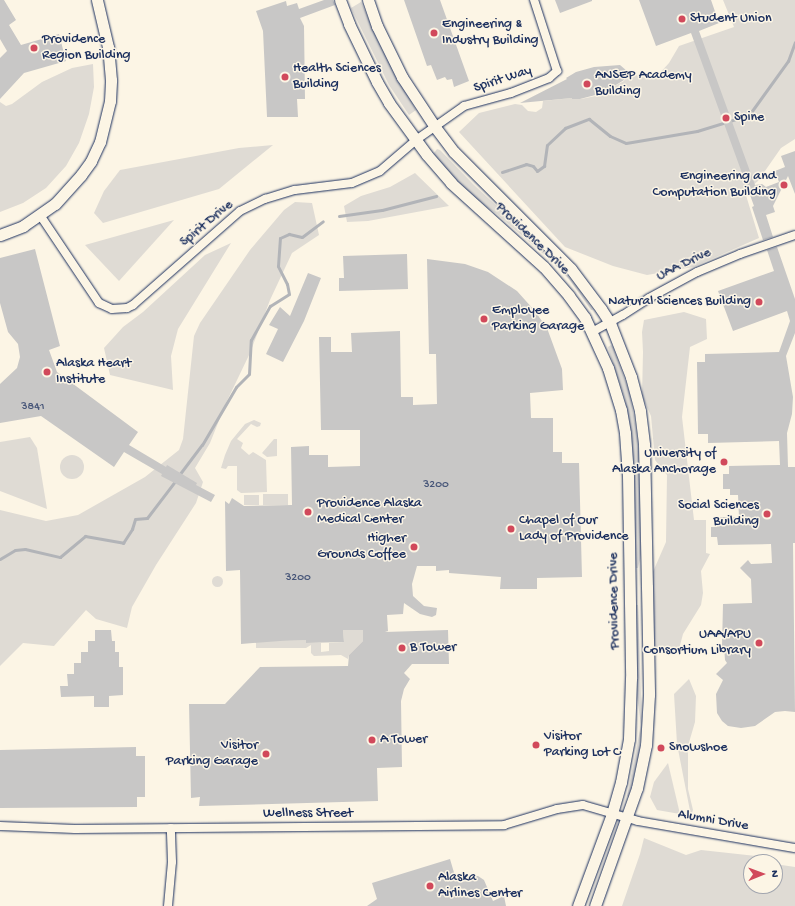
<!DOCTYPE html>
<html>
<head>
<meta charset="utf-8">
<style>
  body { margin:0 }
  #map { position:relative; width:795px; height:906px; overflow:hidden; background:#fcf5e5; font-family:"Gochi Hand",sans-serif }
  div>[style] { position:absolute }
  .green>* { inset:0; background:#dfdbd4; transform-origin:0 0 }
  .round { border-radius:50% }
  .stream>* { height:3px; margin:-1.5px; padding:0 1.5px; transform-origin:1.5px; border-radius:1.5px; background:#b2b4b8 }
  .building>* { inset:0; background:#c8c7c6 }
  .roads { filter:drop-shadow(0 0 1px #1b2f5e) drop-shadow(0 0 1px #1b2f5e) }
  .street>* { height:8px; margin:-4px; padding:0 4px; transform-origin:4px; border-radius:4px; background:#fcf5e5 }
  .secondary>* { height:11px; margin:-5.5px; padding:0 5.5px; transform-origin:5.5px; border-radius:5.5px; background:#fcf5e5 }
  .dots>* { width:11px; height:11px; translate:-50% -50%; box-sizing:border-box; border:2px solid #fcf5e5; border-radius:50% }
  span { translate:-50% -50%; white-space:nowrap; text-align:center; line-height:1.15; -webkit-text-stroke:3px #fcf5e5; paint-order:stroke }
  .number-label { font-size:12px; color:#465578 }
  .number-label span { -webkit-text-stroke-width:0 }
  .poi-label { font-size:14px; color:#1b2f5e }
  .left { translate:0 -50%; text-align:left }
  .right { translate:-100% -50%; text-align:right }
  .street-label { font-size:14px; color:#1b2f5e }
  .north { position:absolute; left:743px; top:854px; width:40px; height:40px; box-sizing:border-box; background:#fcf5e5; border:1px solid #a2a6af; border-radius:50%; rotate:89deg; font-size:11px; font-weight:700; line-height:16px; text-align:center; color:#1b2f5e }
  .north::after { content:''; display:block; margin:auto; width:14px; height:18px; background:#d1495b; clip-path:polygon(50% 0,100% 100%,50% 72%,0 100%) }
</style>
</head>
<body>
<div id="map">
  <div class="green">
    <i style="clip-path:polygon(723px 0,795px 0,795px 139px,781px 148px,758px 181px,745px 192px,759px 238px,693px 267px,647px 275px,613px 266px,565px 247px,459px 132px,479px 113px,515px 104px,522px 105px,528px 111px,536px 112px,542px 108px,543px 101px,572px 98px,573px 99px,581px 99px,596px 96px,624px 81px,626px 75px,633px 74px,645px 78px,653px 77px,658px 75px,669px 63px,679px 46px,734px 27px)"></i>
    <i style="clip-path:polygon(361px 2px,382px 49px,416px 110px,409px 115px,389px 85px,351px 8px)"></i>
    <i style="clip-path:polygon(93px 64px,94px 87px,89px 114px,79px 143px,66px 166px,46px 188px,23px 203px,0 212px,0 102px,6px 106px,12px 104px,42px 82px,72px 68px)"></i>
    <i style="clip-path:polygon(273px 145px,219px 189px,103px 223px,94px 213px,104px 191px,120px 170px,239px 148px)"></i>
    <i style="clip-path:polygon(437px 149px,440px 150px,474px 185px,545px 251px,576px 285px,593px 310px,591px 310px,569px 279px,549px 259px,497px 214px,476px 200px,450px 175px,435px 157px,434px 153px)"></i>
    <i style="clip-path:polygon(415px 173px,449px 206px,368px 221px,347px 222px,344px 206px,361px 196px,390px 187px)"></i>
    <i style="clip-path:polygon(295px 202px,312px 203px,319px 235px,292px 253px,270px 300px,250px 353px,226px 403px,210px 443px,195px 468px,203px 482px,196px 503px,156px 565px,132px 607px,127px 628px,96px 619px,86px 610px,54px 646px,23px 643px,0 666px,0 510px,46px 521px,78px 515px,145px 477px,179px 450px,183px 439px,194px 336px,200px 323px,250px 250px,284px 210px)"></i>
    <i style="clip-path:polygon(174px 220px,119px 281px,85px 245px)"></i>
    <i style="clip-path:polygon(231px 243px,178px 329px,171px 356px,173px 390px,110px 375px,104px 348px,123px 327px,143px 312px,205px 255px)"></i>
    <i style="clip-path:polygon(684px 312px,706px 319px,707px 339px,690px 347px,682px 417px,694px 520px,706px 520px,706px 553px,710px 554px,701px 571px,703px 593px,701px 605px,683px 634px,678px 653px,653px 648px,652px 574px,666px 542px,667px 475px,655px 460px,651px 416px,642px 396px,643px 352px,642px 332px,644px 320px)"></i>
    <i style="clip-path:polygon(611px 345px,613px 347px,629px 391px,634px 416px,640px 459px,641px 555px,638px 568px,636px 568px,632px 441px,625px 399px,609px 351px,608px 347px)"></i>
    <i style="clip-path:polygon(254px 420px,261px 423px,260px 426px,257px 427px,251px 424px,237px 439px,243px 443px,241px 448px,249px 455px,253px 452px,266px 460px,267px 492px,241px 493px,237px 490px,237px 466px,228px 466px,226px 469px,221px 468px,225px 455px,231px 441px,245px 424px)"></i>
    <i style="clip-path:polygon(30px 437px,37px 448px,47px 509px,0 491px,0 442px)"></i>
    <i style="clip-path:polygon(274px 439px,277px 439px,277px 456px,267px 457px,262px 453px)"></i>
    <i class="round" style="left:60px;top:455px;width:24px;height:24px"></i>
    <i style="left:288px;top:494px;width:11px;height:25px;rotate:90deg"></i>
    <i style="left:259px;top:495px;width:10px;height:15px;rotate:90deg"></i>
    <i class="round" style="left:211.5px;top:575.5px;width:11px;height:11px"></i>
    <i style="clip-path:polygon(636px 605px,638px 605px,642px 723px,639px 755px,629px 797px,627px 796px,641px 725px,637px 696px)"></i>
    <i style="clip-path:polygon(355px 619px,363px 621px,363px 641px,349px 655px,348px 659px,341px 655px,314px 656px,311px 653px,311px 645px,306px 648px,256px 648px,256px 641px,306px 640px,306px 643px,321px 643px,321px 652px,329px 651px,329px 643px,344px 642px,343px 630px,355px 630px)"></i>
    <i style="clip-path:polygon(689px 679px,696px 696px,695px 722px,688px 746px,688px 789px,693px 810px,691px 816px,677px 744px,674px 694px)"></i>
    <i style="clip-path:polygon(668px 763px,680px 814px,657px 810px,650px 797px,654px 782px)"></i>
    <i style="clip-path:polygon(609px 832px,612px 833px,585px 906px,583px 906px)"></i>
    <i style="clip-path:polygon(644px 838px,686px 855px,701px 850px,756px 856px,770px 862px,751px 862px,751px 886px,775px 886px,775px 864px,795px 867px,795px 906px,622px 906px,640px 854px)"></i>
  </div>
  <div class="stream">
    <i style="left:502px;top:172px;width:25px;rotate:-18deg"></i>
    <i style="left:526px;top:164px;width:7px;rotate:16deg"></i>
    <i style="left:533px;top:166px;width:6px;rotate:51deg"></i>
    <i style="left:537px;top:171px;width:9px;rotate:-36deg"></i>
    <i style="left:544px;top:166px;width:21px;rotate:-82deg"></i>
    <i style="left:547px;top:145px;width:25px;rotate:-43deg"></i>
    <i style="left:565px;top:128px;width:26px;rotate:-21deg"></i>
    <i style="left:589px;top:119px;width:27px;rotate:39deg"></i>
    <i style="left:610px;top:136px;width:17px;rotate:24deg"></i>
    <i style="left:626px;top:143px;width:72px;rotate:-9.6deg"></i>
    <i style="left:697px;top:131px;width:54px;rotate:-17.1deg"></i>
    <i style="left:749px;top:115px;width:67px;rotate:-54.2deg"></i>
    <i style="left:788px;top:61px;width:20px;rotate:-70deg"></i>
    <i style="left:339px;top:216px;width:43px;rotate:-7.9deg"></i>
    <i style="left:382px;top:210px;width:56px;rotate:-14.5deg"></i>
    <i style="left:179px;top:475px;width:38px;rotate:-53deg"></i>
    <i style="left:202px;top:445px;width:67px;rotate:-59.6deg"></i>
    <i style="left:236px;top:387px;width:18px;rotate:-45deg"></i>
    <i style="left:249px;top:374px;width:34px;rotate:-87deg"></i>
    <i style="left:251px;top:340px;width:39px;rotate:-61deg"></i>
    <i style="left:270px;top:306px;width:22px;rotate:-32deg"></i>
    <i style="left:289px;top:294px;width:10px;rotate:-101deg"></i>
    <i style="left:287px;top:284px;width:20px;rotate:-117deg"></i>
    <i style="left:278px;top:266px;width:28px;rotate:-86deg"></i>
    <i style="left:280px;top:238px;width:10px;rotate:-24deg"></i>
    <i style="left:289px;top:234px;width:13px;rotate:13deg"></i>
    <i style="left:302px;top:237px;width:26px;rotate:-37deg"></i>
    <i style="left:0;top:559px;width:17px;rotate:-31deg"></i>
    <i style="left:15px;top:550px;width:10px;rotate:-6deg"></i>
    <i style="left:25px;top:549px;width:36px;rotate:13deg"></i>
    <i style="left:60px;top:557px;width:33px;rotate:-40deg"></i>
    <i style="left:85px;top:536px;width:39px;rotate:10deg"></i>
    <i style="left:123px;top:543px;width:17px;rotate:-57deg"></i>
    <i style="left:132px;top:529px;width:10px;rotate:-73deg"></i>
    <i style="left:135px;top:519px;width:12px;rotate:-5deg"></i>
    <i style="left:147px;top:518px;width:48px;rotate:-52.7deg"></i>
  </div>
  <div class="building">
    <i style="clip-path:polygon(0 0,4px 0,16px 20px,9px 25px,21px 45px,59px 34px,66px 61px,24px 73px,0 99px,0 58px,7px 51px,0 39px)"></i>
    <i style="clip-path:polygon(324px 0,333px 0,335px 5px,300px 18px,304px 26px,305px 99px,297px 99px,298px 117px,267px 117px,263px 31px,256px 11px,286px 1px,287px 6px,297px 3px,299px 9px)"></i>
    <i style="clip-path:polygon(404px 0,440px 0,469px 81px,454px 87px,452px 79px,447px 80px,445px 77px,437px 80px,431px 65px,427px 66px)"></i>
    <i style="clip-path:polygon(555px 0,592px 0,592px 1px,560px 13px)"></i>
    <i style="clip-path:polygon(639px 0,711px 0,719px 23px,699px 31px,755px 185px,762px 184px,766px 187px,779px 182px,775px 171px,785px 167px,781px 156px,795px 151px,795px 194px,788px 176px,773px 206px,775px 212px,766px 215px,773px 237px,763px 240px,752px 207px,754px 206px,691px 33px,656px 46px)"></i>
    <i style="clip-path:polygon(620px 65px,627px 71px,624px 80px,603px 93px,580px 99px,572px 99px,572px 98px,520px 103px,567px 79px,566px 78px,576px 72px,594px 67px)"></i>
    <i style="clip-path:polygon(777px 247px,795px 299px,795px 333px,786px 356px,793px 397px,792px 414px,787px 433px,788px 467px,795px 467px,795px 543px,793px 543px,795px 712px,785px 711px,775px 712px,755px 726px,741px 728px,728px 726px,722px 721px,717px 713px,716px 694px,723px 680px,716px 674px,727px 663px,725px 660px,724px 646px,722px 646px,723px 604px,752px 603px,751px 579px,740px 568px,748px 560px,751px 564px,772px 563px,771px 544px,718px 545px,717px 537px,711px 537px,711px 527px,717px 527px,717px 517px,739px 517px,738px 495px,730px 495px,730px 489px,723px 489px,723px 474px,729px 474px,729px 466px,780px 465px,779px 441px,708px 443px,708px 434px,698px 434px,697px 362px,705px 362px,705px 354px,779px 352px,790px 321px,787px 311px,733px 331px,718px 291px,774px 271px,767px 250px)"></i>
    <i style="clip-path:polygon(35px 249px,60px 346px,49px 350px,57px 372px,138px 432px,129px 445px,166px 467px,167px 465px,197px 483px,196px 485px,215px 495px,211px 502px,161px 476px,162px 474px,124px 452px,114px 467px,41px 416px,0 423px,0 384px,17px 368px,20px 357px,18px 344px,8px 332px,0 303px,0 258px)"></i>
    <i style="clip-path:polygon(407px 254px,408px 289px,339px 291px,339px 278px,344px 278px,343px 256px)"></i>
    <i style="clip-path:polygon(427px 259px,465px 264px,488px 272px,517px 291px,534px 310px,547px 328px,562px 369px,563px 390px,530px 393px,531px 418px,553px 418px,553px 452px,562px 452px,562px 463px,579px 463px,582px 577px,537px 578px,537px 589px,500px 589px,501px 577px,449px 573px,449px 570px,436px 571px,436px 566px,417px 566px,412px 584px,413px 596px,424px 606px,437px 608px,436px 615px,432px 617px,420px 614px,404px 603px,403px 614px,387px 615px,388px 631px,385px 632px,448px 630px,449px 664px,412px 664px,404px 673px,410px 679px,404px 689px,401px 701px,402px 767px,377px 768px,378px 801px,199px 806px,200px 797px,191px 798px,189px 704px,225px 704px,260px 667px,348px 666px,349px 655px,363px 641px,363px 630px,343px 630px,344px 642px,306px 643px,306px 640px,280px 641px,241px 644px,240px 570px,226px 571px,225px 501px,229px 504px,232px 498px,244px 506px,292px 505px,291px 447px,309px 446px,309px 455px,328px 455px,328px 467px,360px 466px,360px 430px,321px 430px,319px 337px,331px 337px,331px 352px,352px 352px,351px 333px,400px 331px,401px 397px,413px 397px,413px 405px,437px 404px,436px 354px,429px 354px)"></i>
    <i style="clip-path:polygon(308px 273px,321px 278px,304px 321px,283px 362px,266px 354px,278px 329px,269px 325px,280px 307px,290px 316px)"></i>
    <i style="clip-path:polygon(95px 630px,111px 630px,112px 641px,115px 641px,115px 652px,119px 652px,119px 667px,123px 667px,123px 695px,109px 696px,109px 707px,94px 707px,94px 696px,61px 697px,60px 686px,68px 686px,67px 674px,74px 674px,74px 663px,81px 663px,81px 652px,88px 652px,88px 641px,95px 641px)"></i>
    <i style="clip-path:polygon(136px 747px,136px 756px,145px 756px,145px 797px,137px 797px,137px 807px,0 808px,0 750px)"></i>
    <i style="clip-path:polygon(450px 859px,455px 876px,478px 876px,484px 880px,493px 901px,504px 896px,506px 906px,367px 906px,377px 899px,372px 883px)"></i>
  </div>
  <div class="roads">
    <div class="street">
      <i style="left:40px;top:215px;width:106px;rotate:56.2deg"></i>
      <i style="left:99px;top:303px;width:14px;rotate:25deg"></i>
      <i style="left:112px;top:309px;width:15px;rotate:-4deg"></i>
      <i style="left:127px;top:308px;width:7px;rotate:-27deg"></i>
      <i style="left:133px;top:305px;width:142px;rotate:-41.3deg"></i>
      <i style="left:240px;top:211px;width:28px;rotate:-26deg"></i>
      <i style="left:265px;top:199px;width:31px;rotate:-17deg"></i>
      <i style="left:295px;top:190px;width:57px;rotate:-7deg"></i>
      <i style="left:352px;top:183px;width:30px;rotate:-23deg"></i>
      <i style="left:380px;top:171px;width:48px;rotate:-40.7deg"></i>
      <i style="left:416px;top:140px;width:59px;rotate:-35.3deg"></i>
      <i style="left:464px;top:106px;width:49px;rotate:-15.5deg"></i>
      <i style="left:511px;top:93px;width:41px;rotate:-21.5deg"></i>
      <i style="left:549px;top:78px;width:11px;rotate:-41deg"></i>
      <i style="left:557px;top:71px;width:75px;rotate:-107.9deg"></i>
      <i style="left:592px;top:332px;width:35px;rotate:-29deg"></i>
      <i style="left:623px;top:315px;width:31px;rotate:-33deg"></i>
      <i style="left:649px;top:298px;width:55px;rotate:-28.4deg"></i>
      <i style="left:697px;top:272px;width:47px;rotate:-22.7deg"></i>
      <i style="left:740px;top:254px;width:58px;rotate:-19.1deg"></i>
      <i style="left:0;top:826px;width:75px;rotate:2.3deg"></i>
      <i style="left:75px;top:829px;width:429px;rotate:-0.5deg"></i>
      <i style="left:504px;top:825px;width:55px;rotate:-16.8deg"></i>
      <i style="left:557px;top:809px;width:26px;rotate:-9deg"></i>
      <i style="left:583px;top:805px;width:57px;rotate:16.2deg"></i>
      <i style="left:638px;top:821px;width:159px;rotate:9.8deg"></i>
      <i style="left:168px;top:906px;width:44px;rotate:-84.8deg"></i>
      <i style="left:172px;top:862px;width:34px;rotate:-92deg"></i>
    </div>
    <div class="secondary">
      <i style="left:340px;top:0;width:26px;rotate:69deg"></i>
      <i style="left:349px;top:24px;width:64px;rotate:64.2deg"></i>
      <i style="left:377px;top:82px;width:24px;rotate:60deg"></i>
      <i style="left:389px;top:103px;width:64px;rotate:53.8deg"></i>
      <i style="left:427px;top:155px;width:37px;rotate:49deg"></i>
      <i style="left:451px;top:183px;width:125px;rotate:42.1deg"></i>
      <i style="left:544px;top:267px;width:38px;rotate:49deg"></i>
      <i style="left:569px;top:296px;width:27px;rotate:54deg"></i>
      <i style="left:585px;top:318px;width:55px;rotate:65.3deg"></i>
      <i style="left:608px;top:368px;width:44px;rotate:72.8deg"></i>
      <i style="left:621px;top:410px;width:23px;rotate:80deg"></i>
      <i style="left:625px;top:433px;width:43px;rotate:86deg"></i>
      <i style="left:628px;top:476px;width:202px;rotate:89.1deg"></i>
      <i style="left:631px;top:678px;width:61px;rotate:91.9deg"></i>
      <i style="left:629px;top:739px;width:44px;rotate:100.5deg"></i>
      <i style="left:621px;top:782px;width:33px;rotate:106deg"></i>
      <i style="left:612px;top:814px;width:98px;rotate:110.3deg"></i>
      <i style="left:368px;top:0;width:28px;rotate:71deg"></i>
      <i style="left:377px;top:26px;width:57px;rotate:63.9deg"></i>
      <i style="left:402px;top:77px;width:60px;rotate:56.6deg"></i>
      <i style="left:435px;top:127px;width:31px;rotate:53deg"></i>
      <i style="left:454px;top:152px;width:165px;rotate:45deg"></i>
      <i style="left:571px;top:269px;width:50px;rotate:53.1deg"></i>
      <i style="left:601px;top:309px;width:17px;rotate:57deg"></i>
      <i style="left:610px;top:323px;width:58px;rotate:68.7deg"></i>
      <i style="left:631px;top:377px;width:35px;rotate:75deg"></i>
      <i style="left:640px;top:411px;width:34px;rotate:83deg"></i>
      <i style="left:644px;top:445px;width:142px;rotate:88.8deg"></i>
      <i style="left:647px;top:587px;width:108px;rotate:88.9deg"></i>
      <i style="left:649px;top:695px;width:50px;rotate:93.4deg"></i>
      <i style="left:646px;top:745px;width:44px;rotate:101.8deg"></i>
      <i style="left:637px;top:788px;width:125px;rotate:109.6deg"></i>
      <i style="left:0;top:235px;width:25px;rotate:-21deg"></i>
      <i style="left:23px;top:226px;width:39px;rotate:-35deg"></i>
      <i style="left:55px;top:204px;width:39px;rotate:-48deg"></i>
      <i style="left:81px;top:175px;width:17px;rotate:-54deg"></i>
      <i style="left:91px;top:161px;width:21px;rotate:-65deg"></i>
      <i style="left:100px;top:142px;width:42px;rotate:-76.3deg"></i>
      <i style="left:110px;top:101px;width:21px;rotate:-87deg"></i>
      <i style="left:111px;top:80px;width:33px;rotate:-95deg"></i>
      <i style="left:108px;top:47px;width:48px;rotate:-103.2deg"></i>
    </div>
  </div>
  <div class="dots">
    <i style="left:682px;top:19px;background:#d1495b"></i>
    <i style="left:434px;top:33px;background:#d1495b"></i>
    <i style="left:34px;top:48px;background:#d1495b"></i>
    <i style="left:285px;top:77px;background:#d1495b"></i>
    <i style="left:587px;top:84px;background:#d1495b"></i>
    <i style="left:726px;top:118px;background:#d1495b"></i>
    <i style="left:784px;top:185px;background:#d1495b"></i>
    <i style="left:759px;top:302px;background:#d1495b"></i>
    <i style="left:484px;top:319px;background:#d1495b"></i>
    <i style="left:47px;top:372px;background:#d1495b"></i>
    <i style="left:724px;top:462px;background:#d1495b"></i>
    <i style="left:308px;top:512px;background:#d1495b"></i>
    <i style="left:767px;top:514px;background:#d1495b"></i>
    <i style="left:511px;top:529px;background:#d1495b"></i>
    <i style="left:414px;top:547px;background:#d1495b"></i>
    <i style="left:759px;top:643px;background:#d1495b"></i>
    <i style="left:402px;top:648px;background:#d1495b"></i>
    <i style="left:372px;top:740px;background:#d1495b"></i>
    <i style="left:536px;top:745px;background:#d1495b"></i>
    <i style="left:661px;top:748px;background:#d1495b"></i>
    <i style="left:266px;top:754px;background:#d1495b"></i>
    <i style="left:430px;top:886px;background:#d1495b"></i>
  </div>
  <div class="number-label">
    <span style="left:33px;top:408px">3841</span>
    <span style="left:436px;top:486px">3200</span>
    <span style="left:298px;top:579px">3200</span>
  </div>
  <div class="poi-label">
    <span class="left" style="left:690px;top:19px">Student Union</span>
    <span class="left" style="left:442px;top:33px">Engineering &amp;<br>Industry Building</span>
    <span class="left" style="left:42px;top:48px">Providence<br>Region Building</span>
    <span class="left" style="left:293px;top:77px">Health Sciences<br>Building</span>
    <span class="left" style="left:595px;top:84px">ANSEP Academy<br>Building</span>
    <span class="left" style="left:734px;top:118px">Spine</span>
    <span class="right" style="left:776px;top:185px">Engineering and<br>Computation Building</span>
    <span class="right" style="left:751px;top:302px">Natural Sciences Building</span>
    <span class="left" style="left:492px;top:319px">Employee<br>Parking Garage</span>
    <span class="left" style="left:56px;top:372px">Alaska Heart<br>Institute</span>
    <span class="right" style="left:716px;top:462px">University of<br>Alaska Anchorage</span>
    <span class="left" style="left:317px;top:512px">Providence Alaska<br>Medical Center</span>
    <span class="right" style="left:759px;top:514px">Social Sciences<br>Building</span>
    <span class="left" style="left:519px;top:529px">Chapel of Our<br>Lady of Providence</span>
    <span class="right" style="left:406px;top:547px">Higher<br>Grounds Coffee</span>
    <span class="right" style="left:751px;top:643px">UAA/APU<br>Consortium Library</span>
    <span class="left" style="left:410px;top:648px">B Tower</span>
    <span class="left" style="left:544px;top:745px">Visitor<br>Parking Lot C</span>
    <span class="left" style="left:380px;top:740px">A Tower</span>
    <span class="right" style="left:258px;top:754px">Visitor<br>Parking Garage</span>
    <span class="left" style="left:669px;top:748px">Snowshoe</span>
    <span class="left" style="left:438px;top:886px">Alaska<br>Airlines Center</span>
  </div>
  <div class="street-label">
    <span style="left:503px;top:80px;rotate:-18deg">Spirit Way</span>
    <span style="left:207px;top:224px;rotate:-40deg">Spirit Drive</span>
    <span style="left:532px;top:239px;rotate:44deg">Providence Drive</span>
    <span style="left:684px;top:265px;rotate:-26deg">UAA Drive</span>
    <span style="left:615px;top:601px;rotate:-91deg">Providence Drive</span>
    <span style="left:308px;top:814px">Wellness Street</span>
    <span style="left:713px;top:821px;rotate:10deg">Alumni Drive</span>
  </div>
  <div class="north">N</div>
</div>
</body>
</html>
